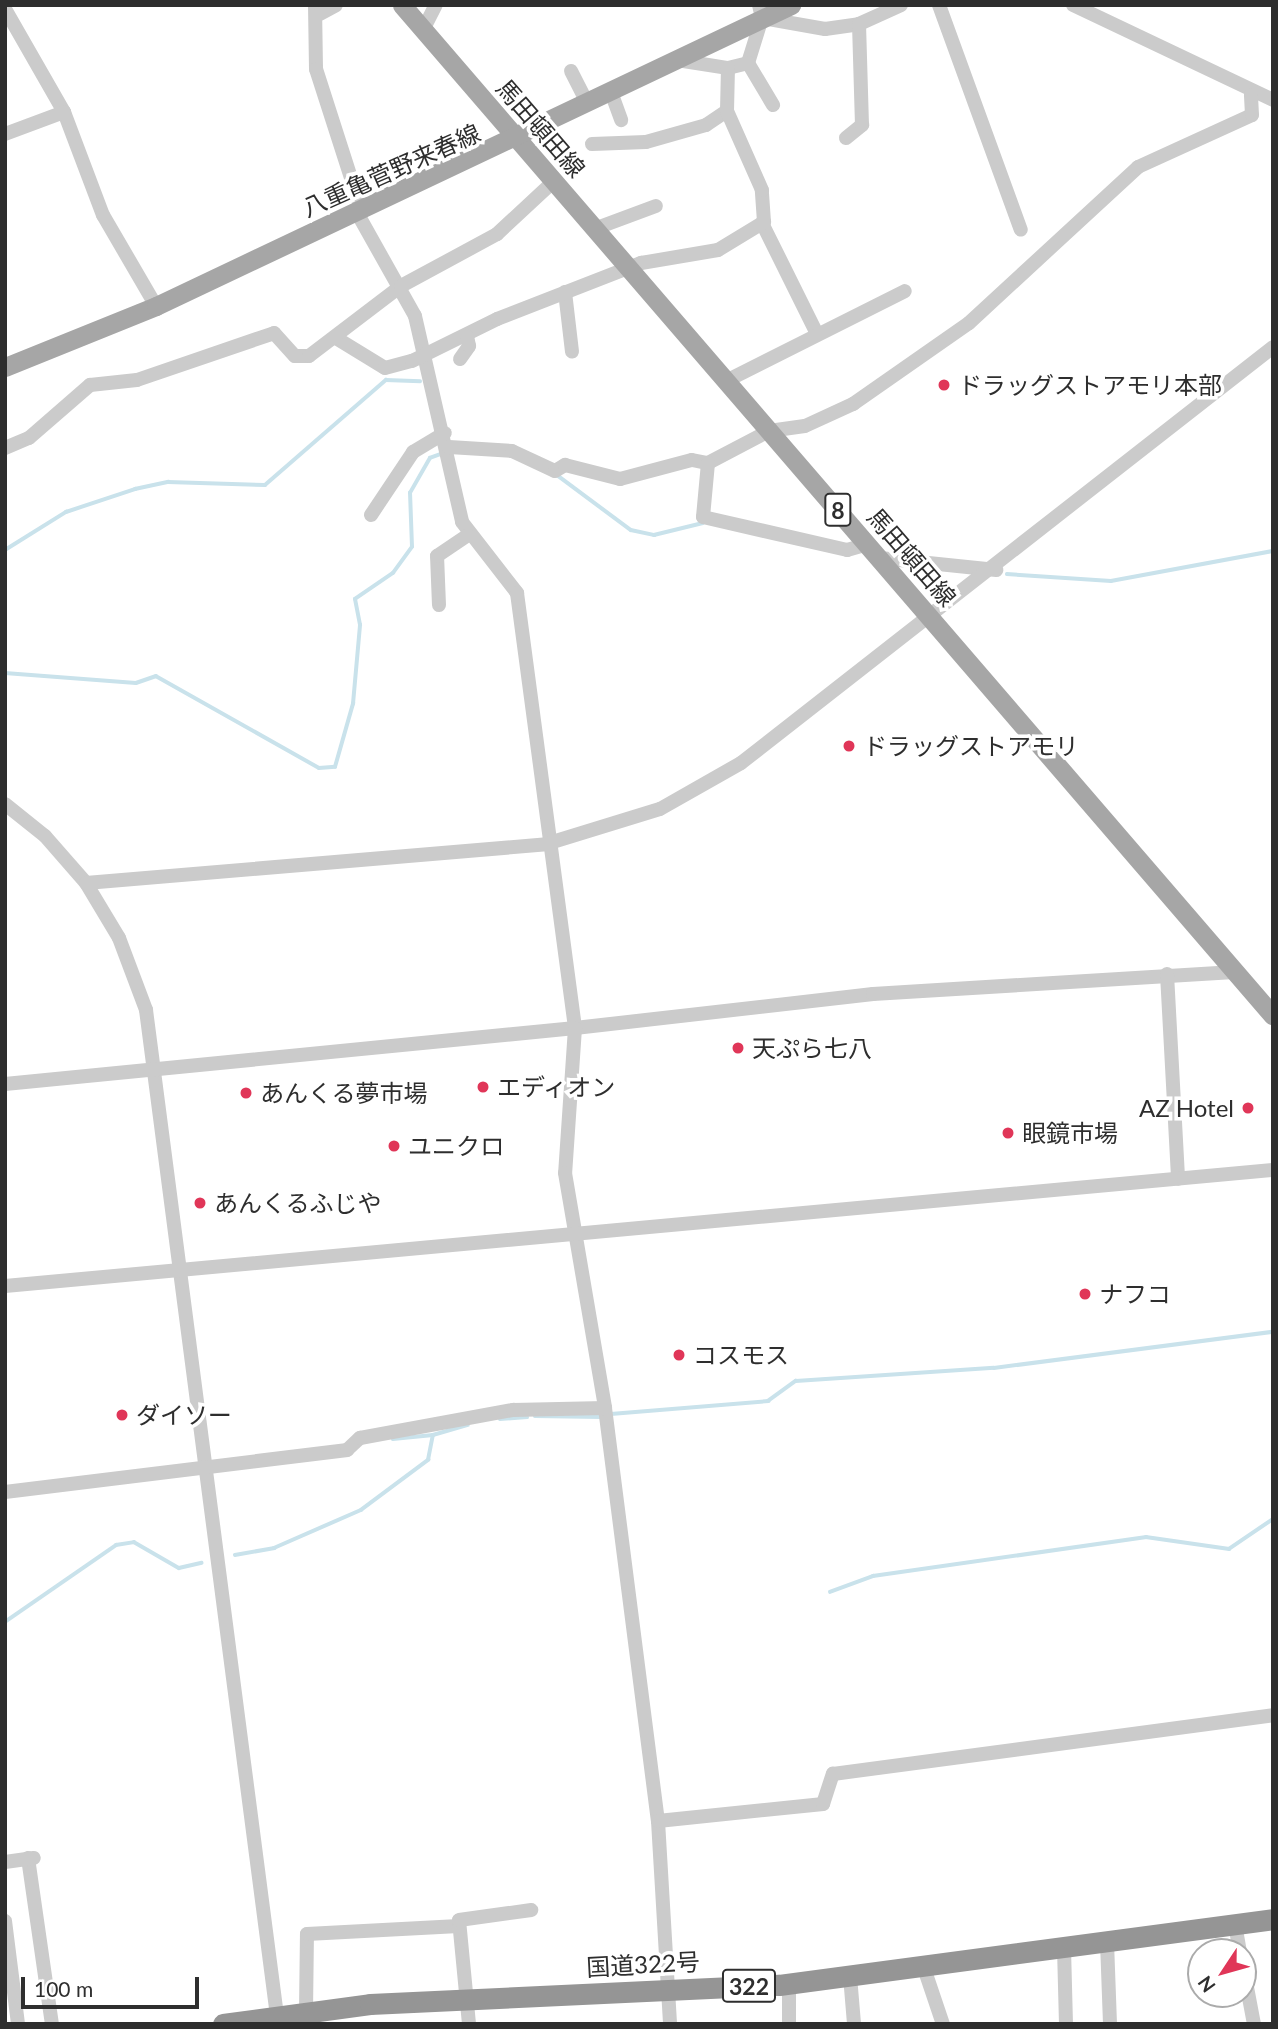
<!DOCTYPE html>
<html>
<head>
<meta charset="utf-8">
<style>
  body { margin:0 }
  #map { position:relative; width:1278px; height:2029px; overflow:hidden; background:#fff; font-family:Lato,"Noto Sans JP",sans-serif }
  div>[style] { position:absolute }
  .stream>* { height:3.5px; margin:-1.75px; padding:0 1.75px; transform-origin:1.75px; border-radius:1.75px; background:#c9e2eb }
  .minor>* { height:14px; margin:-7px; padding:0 7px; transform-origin:7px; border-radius:7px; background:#cbcbcb }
  .major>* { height:19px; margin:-9.5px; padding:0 9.5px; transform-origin:9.5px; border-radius:9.5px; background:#a6a6a6 }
  .highway>* { height:21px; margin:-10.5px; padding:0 10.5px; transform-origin:10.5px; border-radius:10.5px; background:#959595 }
  .dots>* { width:19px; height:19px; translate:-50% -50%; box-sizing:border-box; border:4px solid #fff; border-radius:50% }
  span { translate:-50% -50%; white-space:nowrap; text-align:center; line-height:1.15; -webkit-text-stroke:7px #fff; paint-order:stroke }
  .shield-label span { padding:2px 5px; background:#fff; border:2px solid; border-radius:5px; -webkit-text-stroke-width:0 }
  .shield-label { font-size:23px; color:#2e2e2e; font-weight:700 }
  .street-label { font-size:24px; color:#2e2e2e }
  .poi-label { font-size:24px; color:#2e2e2e }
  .left { translate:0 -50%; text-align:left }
  .right { translate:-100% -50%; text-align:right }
  .frame { position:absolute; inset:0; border:7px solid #2e2e2e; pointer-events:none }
  .north { position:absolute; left:1187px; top:1938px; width:70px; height:70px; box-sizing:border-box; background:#fff; border:2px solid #ababab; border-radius:50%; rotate:234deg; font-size:19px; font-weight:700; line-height:28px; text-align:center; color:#2e2e2e }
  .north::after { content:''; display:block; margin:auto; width:24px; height:32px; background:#e03658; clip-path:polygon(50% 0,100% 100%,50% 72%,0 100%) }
  .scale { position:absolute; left:21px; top:1977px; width:178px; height:32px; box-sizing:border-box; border:4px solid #2e2e2e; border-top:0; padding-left:9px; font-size:21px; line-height:24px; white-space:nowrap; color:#2e2e2e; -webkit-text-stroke:5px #fff; paint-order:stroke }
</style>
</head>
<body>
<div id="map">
  <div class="stream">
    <i style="left:557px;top:475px;width:92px;rotate:36.6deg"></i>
    <i style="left:631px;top:530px;width:24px;rotate:12deg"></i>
    <i style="left:654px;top:535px;width:50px;rotate:-13.8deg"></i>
    <i style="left:5px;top:550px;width:72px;rotate:-31.9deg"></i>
    <i style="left:66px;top:512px;width:73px;rotate:-18.4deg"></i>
    <i style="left:135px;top:489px;width:34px;rotate:-12deg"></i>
    <i style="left:168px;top:482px;width:97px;rotate:1.8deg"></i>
    <i style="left:265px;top:485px;width:160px;rotate:-41deg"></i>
    <i style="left:386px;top:380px;width:34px;rotate:2deg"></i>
    <i style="left:1007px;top:574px;width:104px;rotate:3.9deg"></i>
    <i style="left:1111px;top:581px;width:165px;rotate:-10.5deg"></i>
    <i style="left:5px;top:673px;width:131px;rotate:4.4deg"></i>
    <i style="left:136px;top:683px;width:21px;rotate:-19deg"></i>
    <i style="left:156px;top:676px;width:187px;rotate:29.4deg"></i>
    <i style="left:319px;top:768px;width:16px;rotate:-4deg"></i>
    <i style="left:335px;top:767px;width:66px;rotate:-74.1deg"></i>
    <i style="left:353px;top:704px;width:79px;rotate:-84.9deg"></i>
    <i style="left:360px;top:625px;width:26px;rotate:-101deg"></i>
    <i style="left:355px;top:599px;width:46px;rotate:-34.4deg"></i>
    <i style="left:393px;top:573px;width:32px;rotate:-54deg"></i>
    <i style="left:412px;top:547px;width:54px;rotate:-92.1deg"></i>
    <i style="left:410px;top:493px;width:40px;rotate:-60.3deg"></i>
    <i style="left:430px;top:458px;width:12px;rotate:-20deg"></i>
    <i style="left:611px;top:1414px;width:158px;rotate:-4.7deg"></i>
    <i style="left:768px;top:1401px;width:34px;rotate:-36deg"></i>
    <i style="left:796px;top:1381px;width:198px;rotate:-3.8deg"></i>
    <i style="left:994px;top:1368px;width:281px;rotate:-7.4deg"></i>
    <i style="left:535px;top:1416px;width:66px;rotate:0.9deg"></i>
    <i style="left:500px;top:1419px;width:27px;rotate:-4deg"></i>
    <i style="left:393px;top:1439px;width:40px;rotate:-5.7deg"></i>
    <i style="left:235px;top:1555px;width:40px;rotate:-10deg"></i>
    <i style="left:274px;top:1548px;width:95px;rotate:-23.6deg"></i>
    <i style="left:361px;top:1510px;width:84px;rotate:-36.7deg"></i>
    <i style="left:428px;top:1460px;width:25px;rotate:-79deg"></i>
    <i style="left:433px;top:1435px;width:36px;rotate:-16deg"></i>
    <i style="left:830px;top:1592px;width:46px;rotate:-20.4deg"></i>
    <i style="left:873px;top:1576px;width:276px;rotate:-8.1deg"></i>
    <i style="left:1146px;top:1537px;width:84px;rotate:8.2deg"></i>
    <i style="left:1229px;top:1549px;width:53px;rotate:-34.3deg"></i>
    <i style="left:5px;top:1622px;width:135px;rotate:-34.7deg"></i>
    <i style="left:116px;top:1545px;width:18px;rotate:-9deg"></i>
    <i style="left:134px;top:1542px;width:52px;rotate:30deg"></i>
    <i style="left:179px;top:1568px;width:23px;rotate:-13deg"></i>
  </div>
  <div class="minor">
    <i style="left:315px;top:5px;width:64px;rotate:89.1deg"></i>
    <i style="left:316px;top:69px;width:147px;rotate:72.2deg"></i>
    <i style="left:759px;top:5px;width:13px;rotate:77deg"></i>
    <i style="left:762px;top:18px;width:47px;rotate:107.3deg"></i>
    <i style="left:748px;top:63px;width:49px;rotate:59.2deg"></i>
    <i style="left:939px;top:5px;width:239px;rotate:70deg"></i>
    <i style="left:1073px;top:5px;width:221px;rotate:25.4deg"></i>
    <i style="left:5px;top:9px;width:119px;rotate:60.2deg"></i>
    <i style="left:64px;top:112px;width:110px;rotate:69.3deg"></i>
    <i style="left:103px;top:215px;width:105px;rotate:59.8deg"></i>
    <i style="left:320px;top:14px;width:18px;rotate:-29deg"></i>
    <i style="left:762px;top:18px;width:64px;rotate:9.9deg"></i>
    <i style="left:825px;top:29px;width:34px;rotate:-8deg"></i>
    <i style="left:859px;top:24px;width:46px;rotate:-24.3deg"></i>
    <i style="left:423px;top:30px;width:28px;rotate:-63deg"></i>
    <i style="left:677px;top:60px;width:52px;rotate:8.9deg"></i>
    <i style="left:728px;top:68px;width:21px;rotate:-14deg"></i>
    <i style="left:571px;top:71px;width:37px;rotate:63deg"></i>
    <i style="left:611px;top:92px;width:30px;rotate:70deg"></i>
    <i style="left:5px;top:134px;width:63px;rotate:-20.4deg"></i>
    <i style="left:846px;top:138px;width:21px;rotate:-39deg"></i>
    <i style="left:862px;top:125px;width:101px;rotate:-91.7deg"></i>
    <i style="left:592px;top:144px;width:54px;rotate:-2.1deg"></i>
    <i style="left:646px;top:142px;width:62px;rotate:-15.8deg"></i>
    <i style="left:706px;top:125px;width:25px;rotate:-34deg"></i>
    <i style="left:360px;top:218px;width:112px;rotate:60.7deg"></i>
    <i style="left:415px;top:316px;width:211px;rotate:77.1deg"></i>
    <i style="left:462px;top:522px;width:90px;rotate:52.2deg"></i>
    <i style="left:517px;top:593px;width:439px;rotate:82.4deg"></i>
    <i style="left:575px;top:1028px;width:300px;rotate:-6.5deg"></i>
    <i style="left:873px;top:994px;width:362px;rotate:-3.5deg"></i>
    <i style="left:762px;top:223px;width:124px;rotate:63.6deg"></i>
    <i style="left:594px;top:229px;width:66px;rotate:-20.4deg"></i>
    <i style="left:565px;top:292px;width:60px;rotate:83.3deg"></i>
    <i style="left:336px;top:338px;width:57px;rotate:31.5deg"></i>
    <i style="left:385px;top:368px;width:28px;rotate:-15deg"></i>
    <i style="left:412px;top:361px;width:95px;rotate:-26.3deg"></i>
    <i style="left:497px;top:319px;width:155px;rotate:-21.3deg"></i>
    <i style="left:641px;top:263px;width:78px;rotate:-9.6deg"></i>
    <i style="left:718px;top:250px;width:54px;rotate:-31.3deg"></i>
    <i style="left:764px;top:222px;width:32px;rotate:-94deg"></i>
    <i style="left:762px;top:190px;width:86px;rotate:-113.9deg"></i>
    <i style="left:727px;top:111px;width:43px;rotate:-88.7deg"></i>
    <i style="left:460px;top:359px;width:16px;rotate:-55deg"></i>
    <i style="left:469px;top:346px;width:10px;rotate:-101deg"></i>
    <i style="left:726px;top:381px;width:200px;rotate:-26.7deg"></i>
    <i style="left:449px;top:447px;width:63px;rotate:3.6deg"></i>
    <i style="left:512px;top:451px;width:47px;rotate:24.9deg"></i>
    <i style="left:555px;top:471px;width:12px;rotate:-31deg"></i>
    <i style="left:565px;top:465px;width:57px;rotate:14.3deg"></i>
    <i style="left:620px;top:479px;width:74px;rotate:-14.8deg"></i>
    <i style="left:692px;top:460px;width:16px;rotate:11deg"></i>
    <i style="left:708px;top:463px;width:69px;rotate:-27.7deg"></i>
    <i style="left:769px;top:431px;width:36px;rotate:-8deg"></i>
    <i style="left:805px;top:426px;width:53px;rotate:-24.6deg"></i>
    <i style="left:853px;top:404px;width:141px;rotate:-34.9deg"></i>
    <i style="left:969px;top:323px;width:230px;rotate:-42.7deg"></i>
    <i style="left:1138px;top:167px;width:125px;rotate:-24.5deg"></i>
    <i style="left:1252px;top:115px;width:20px;rotate:-93deg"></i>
    <i style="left:5px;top:448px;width:26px;rotate:-23deg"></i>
    <i style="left:29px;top:438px;width:81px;rotate:-41deg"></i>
    <i style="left:90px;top:385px;width:47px;rotate:-6.1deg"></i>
    <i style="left:137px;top:380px;width:145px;rotate:-18.9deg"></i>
    <i style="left:274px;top:333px;width:31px;rotate:48deg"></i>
    <i style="left:295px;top:356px;width:14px"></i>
    <i style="left:309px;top:356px;width:116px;rotate:-37.3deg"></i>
    <i style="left:401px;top:286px;width:109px;rotate:-28.4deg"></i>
    <i style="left:497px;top:234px;width:78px;rotate:-42.9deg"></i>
    <i style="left:708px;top:463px;width:54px;rotate:95.3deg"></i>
    <i style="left:703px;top:517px;width:148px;rotate:12.9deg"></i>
    <i style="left:847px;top:550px;width:22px;rotate:-16deg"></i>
    <i style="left:371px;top:515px;width:76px;rotate:-56.3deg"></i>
    <i style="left:413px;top:452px;width:37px;rotate:-31deg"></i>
    <i style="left:880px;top:558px;width:117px;rotate:5.9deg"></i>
    <i style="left:439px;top:605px;width:49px;rotate:-92.3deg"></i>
    <i style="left:437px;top:556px;width:37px;rotate:-34deg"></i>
    <i style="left:5px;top:804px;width:51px;rotate:38.7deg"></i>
    <i style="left:45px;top:836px;width:62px;rotate:48.9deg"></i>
    <i style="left:86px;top:883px;width:64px;rotate:59deg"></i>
    <i style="left:119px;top:938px;width:77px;rotate:69.4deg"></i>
    <i style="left:146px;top:1010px;width:1014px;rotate:82.58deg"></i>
    <i style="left:86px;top:883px;width:462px;rotate:-4.8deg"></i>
    <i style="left:546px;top:844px;width:119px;rotate:-17.1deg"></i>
    <i style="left:660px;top:809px;width:93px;rotate:-29.6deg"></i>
    <i style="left:741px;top:763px;width:675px;rotate:-38.02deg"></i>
    <i style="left:1167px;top:974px;width:205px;rotate:86.9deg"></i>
    <i style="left:5px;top:1084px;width:573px;rotate:-5.61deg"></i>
    <i style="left:575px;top:1028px;width:145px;rotate:93.9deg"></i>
    <i style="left:565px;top:1173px;width:238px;rotate:80.3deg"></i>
    <i style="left:605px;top:1408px;width:416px;rotate:82.7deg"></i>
    <i style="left:658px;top:1821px;width:203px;rotate:86.6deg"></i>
    <i style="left:5px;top:1286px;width:1273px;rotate:-5.23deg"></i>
    <i style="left:5px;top:1492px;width:345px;rotate:-7deg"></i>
    <i style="left:347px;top:1450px;width:18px;rotate:-43deg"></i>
    <i style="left:360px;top:1438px;width:156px;rotate:-10.4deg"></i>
    <i style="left:513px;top:1410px;width:92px;rotate:-1.2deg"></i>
    <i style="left:658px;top:1821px;width:166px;rotate:-5.9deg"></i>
    <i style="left:823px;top:1804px;width:32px;rotate:-72deg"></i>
    <i style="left:833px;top:1774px;width:444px;rotate:-7.6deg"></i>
    <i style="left:28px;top:1858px;width:168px;rotate:81.8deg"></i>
    <i style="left:5px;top:1862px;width:29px;rotate:-8deg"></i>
    <i style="left:5px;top:1921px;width:104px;rotate:82.8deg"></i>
    <i style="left:1235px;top:1924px;width:28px;rotate:80deg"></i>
    <i style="left:1107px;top:1942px;width:82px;rotate:87.9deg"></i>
    <i style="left:1064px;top:1948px;width:76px;rotate:88.5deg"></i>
    <i style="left:1243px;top:1966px;width:59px;rotate:79.3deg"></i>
    <i style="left:924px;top:1968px;width:59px;rotate:71.3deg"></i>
    <i style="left:850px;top:1976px;width:48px;rotate:85.2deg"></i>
    <i style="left:306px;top:2012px;width:78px;rotate:-89.3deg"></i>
    <i style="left:307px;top:1934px;width:152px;rotate:-3deg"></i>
    <i style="left:469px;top:2024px;width:104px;rotate:-95.5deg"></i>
    <i style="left:459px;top:1920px;width:73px;rotate:-7.9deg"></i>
    <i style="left:789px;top:2024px;width:40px;rotate:-90deg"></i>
  </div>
  <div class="major">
    <i style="left:402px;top:5px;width:1334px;rotate:49.25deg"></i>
    <i style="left:5px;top:367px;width:163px;rotate:-22deg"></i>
    <i style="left:156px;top:306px;width:703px;rotate:-25.36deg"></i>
  </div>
  <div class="highway">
    <i style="left:223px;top:2024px;width:148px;rotate:-7.7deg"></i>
    <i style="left:370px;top:2004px;width:409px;rotate:-2.7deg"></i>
    <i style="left:779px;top:1985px;width:498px;rotate:-7.6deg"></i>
  </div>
  <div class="dots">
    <i style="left:944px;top:385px;background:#e03658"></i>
    <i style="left:849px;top:746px;background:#e03658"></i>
    <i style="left:738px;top:1048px;background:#e03658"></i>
    <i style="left:483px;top:1087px;background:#e03658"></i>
    <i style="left:246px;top:1093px;background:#e03658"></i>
    <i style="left:1248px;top:1108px;background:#e03658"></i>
    <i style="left:1008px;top:1133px;background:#e03658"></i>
    <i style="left:394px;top:1146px;background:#e03658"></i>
    <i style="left:200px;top:1203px;background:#e03658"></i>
    <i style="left:1085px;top:1294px;background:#e03658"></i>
    <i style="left:679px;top:1355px;background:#e03658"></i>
    <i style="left:122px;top:1415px;background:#e03658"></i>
  </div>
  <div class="shield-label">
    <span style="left:838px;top:510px">8</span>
    <span style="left:749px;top:1986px">322</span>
  </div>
  <div class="street-label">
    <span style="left:541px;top:128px;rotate:49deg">馬田頓田線</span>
    <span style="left:391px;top:170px;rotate:-24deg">八重亀菅野来春線</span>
    <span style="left:912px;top:557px;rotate:49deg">馬田頓田線</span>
    <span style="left:643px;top:1964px;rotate:-3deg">国道322号</span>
  </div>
  <div class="poi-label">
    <span class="left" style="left:958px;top:385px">ドラッグストアモリ本部</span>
    <span class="left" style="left:863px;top:746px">ドラッグストアモリ</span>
    <span class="left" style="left:752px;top:1048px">天ぷら七八</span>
    <span class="left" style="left:497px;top:1087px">エディオン</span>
    <span class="left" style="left:260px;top:1093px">あんくる夢市場</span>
    <span class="right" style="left:1234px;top:1108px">AZ Hotel</span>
    <span class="left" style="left:1022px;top:1133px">眼鏡市場</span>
    <span class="left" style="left:408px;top:1146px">ユニクロ</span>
    <span class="left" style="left:214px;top:1203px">あんくるふじや</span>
    <span class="left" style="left:1099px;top:1294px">ナフコ</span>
    <span class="left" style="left:693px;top:1355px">コスモス</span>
    <span class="left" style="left:136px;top:1415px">ダイソー</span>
  </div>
  <div class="frame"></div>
  <div class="north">N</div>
  <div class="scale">100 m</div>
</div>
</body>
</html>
